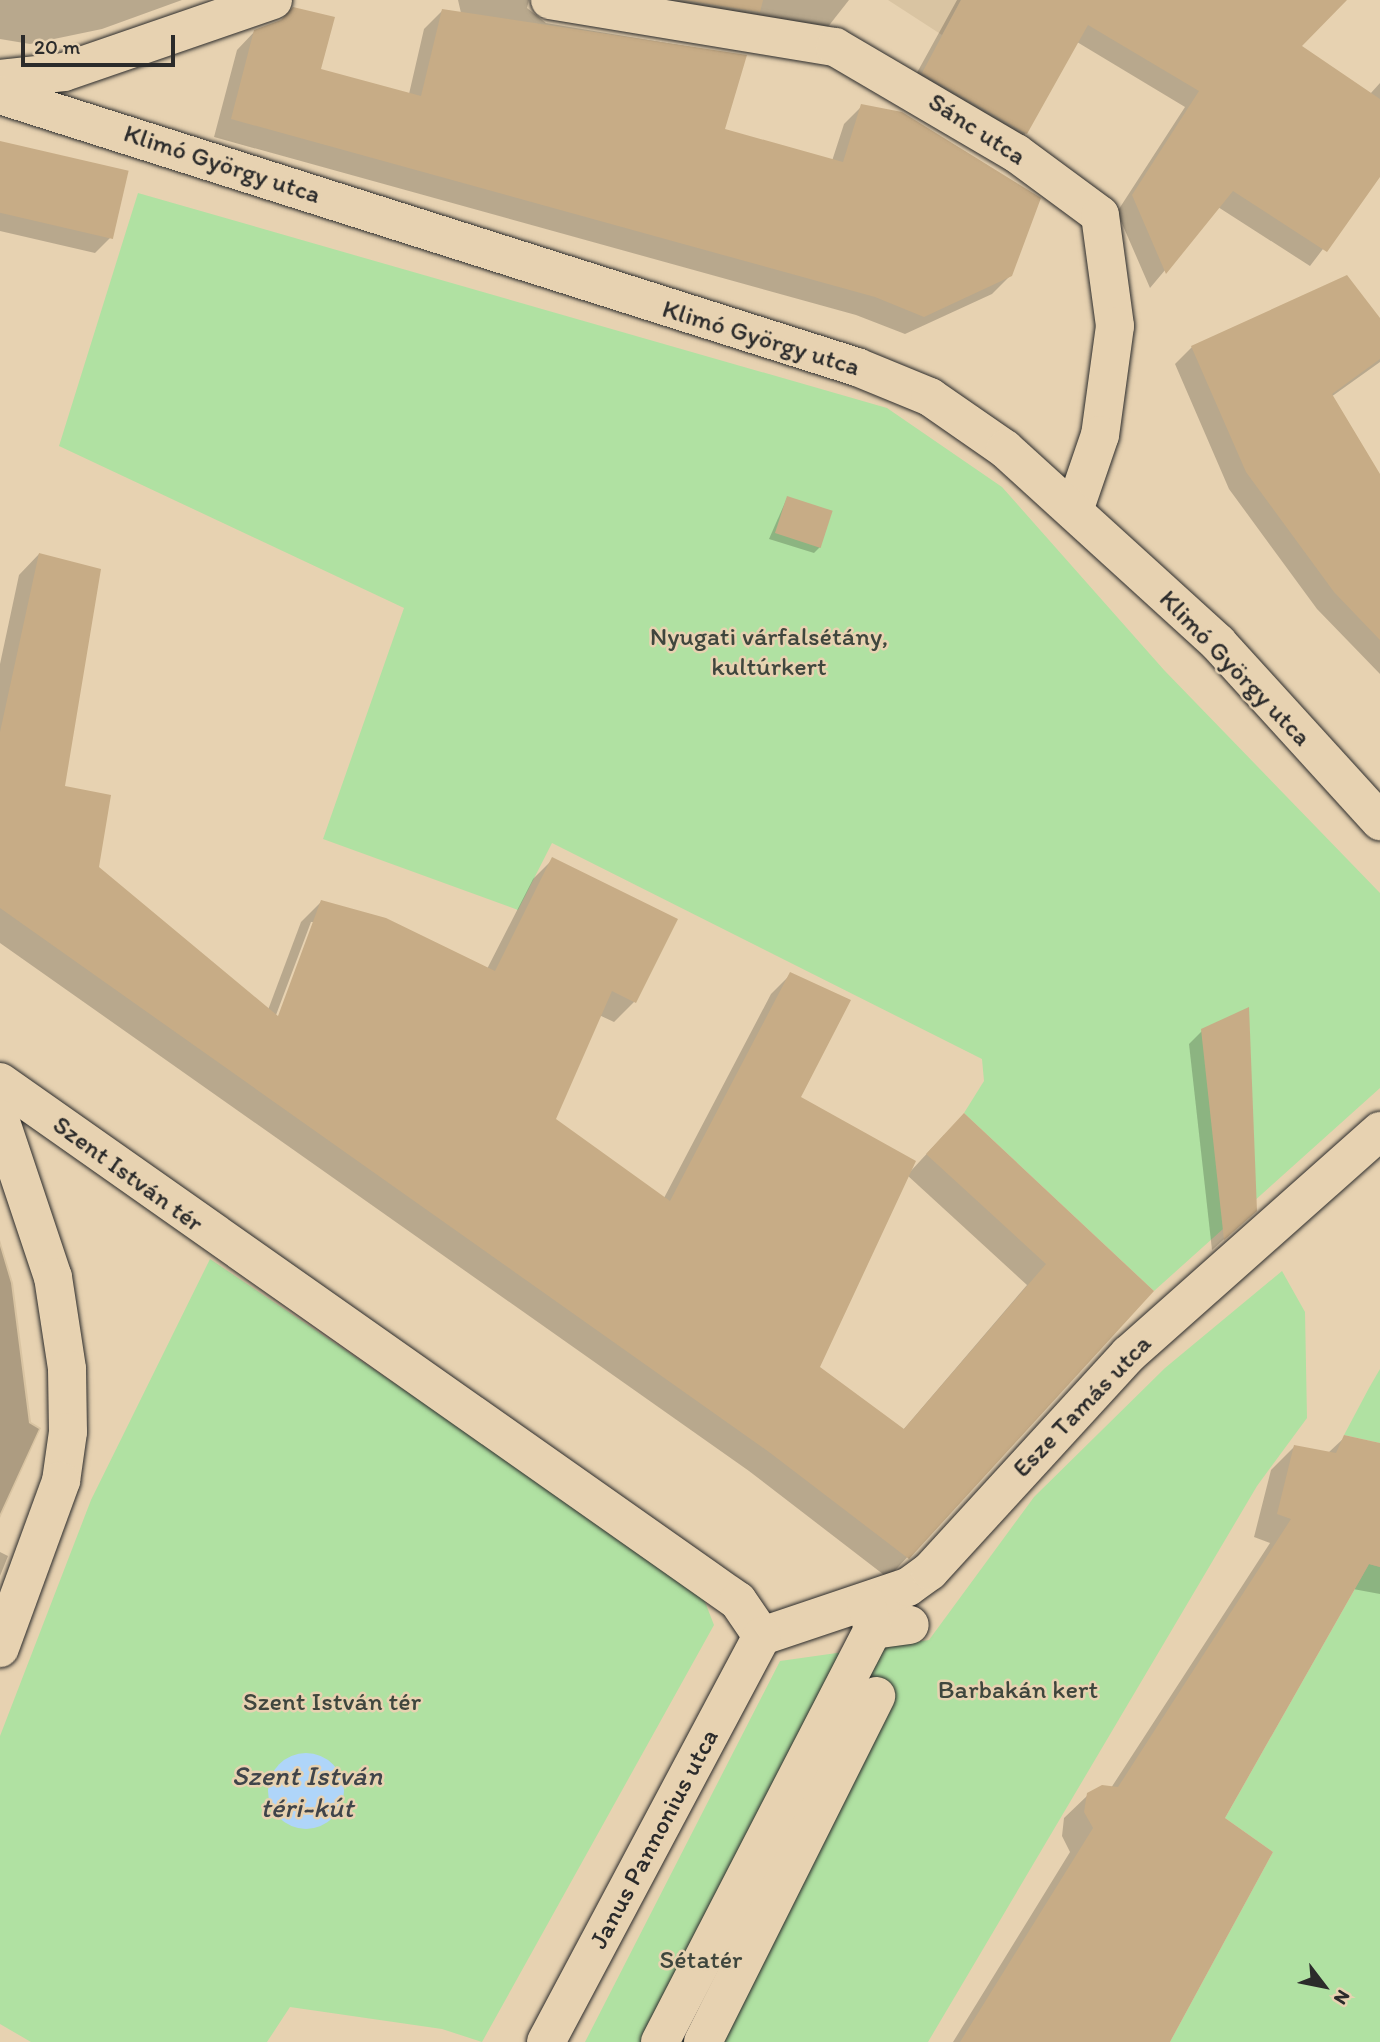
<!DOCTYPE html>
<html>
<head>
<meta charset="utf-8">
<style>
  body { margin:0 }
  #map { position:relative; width:1380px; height:2042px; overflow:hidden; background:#e7d2b1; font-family:Itim,sans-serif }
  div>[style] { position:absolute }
  .built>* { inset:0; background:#d9c4a2 }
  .green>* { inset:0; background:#b0e1a2 }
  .water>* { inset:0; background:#afd5f9 }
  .round { border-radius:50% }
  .shadow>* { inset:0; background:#0003 }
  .building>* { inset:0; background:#c7ac86; transform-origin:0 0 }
  .roads { filter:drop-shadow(0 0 2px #2b2b2b) drop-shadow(0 0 2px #2b2b2b) }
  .minor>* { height:38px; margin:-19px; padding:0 19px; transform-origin:19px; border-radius:19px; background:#e7d2b1 }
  span { translate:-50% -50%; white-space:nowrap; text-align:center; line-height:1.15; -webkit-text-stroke:5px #e7d2b1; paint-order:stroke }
  .street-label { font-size:26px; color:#2b2b2b }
  .park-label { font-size:26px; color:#3f463d }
  .water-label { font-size:28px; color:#3f444a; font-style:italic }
  .north { position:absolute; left:1289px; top:1951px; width:70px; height:70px; -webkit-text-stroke:5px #e7d2b1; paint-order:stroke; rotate:122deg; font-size:19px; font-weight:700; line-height:28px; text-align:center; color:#2b2b2b }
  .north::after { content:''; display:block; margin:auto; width:24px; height:32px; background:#2b2b2b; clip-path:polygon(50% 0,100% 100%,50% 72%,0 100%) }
  .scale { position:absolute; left:21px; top:35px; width:154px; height:32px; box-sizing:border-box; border:4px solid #2b2b2b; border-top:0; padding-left:9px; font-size:21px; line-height:24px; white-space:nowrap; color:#2b2b2b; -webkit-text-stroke:5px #e7d2b1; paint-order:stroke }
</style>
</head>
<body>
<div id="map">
  <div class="built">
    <i style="clip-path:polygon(888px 0,961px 0,942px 35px)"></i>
    <i style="clip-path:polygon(0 1240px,13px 1283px,31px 1422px,41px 1428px,0 1518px)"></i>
  </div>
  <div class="green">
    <i style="clip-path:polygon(138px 193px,887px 408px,1002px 487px,1164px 670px,1380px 893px,1380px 1088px,1154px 1291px,964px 1113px,984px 1081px,982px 1059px,552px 843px,518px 910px,323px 839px,404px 608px,59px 446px)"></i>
    <i style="clip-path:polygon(210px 1259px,700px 1589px,714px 1625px,482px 2042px,442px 2029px,290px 2007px,267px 2042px,31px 2042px,0 2024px,0 1736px,91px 1500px)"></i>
    <i style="clip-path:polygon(1282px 1271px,1305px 1312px,1307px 1418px,1257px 1486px,928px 2042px,585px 2042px,780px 1661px,929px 1640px,1034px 1497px,1165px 1368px)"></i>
    <i style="clip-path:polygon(1380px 1369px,1380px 1443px,1344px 1435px,1369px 1388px)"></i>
    <i style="clip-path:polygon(1369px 1564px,1380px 1567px,1380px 2042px,1170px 2042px,1273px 1852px,1225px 1818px)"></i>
  </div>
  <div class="water">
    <i class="round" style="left:268px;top:1753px;width:76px;height:76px"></i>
  </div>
  <div class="shadow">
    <i style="clip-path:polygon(0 0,182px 0,102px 29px,30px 44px,0 39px)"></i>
    <i style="clip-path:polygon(458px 0,529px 0,527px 8px,546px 23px,745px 56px,723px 130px,832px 161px,844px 124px,862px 106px,1011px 275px,992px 294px,905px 334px,856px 315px,214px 137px,237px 50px,255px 31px,319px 70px,409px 94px,424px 29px,442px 11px,461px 13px)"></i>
    <i style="clip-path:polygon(560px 0,849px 0,827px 28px)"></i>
    <i style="clip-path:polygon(957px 0,1345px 0,1299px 46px,1370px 94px,1380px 83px,1380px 174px,1310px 266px,1218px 207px,1150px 288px,1117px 212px,1185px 107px,1077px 42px,1026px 133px,1011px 149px,908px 89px)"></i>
    <i style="clip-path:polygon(0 146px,111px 237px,95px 253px,0 231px)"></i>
    <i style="clip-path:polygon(1380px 321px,1380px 362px,1331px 397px,1380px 477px,1380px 674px,1317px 609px,1229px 489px,1175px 364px,1192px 347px)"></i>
    <i style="clip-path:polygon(787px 498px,820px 547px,814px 553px,769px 539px)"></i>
    <i style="clip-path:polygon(evenodd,39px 554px,63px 787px,97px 868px,268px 1010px,301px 922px,321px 902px,487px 969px,533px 879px,553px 859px,676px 920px,634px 1002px,614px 1022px,599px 1015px,553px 1120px,664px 1198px,771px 994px,791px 974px,799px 1097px,909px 1173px,944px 1135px,1152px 1292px,888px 1578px,749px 1471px,0 943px,0 664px,19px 575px,39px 554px,311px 922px,314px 922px,276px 1024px,273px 1023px,311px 922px,39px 554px,907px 1175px,1027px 1285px,903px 1430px,818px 1368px,907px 1175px)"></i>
    <i style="clip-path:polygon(1202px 1031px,1242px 1223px,1212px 1250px,1189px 1044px)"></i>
    <i style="clip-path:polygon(0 1246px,11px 1283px,29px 1423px,39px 1429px,0 1514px)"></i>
    <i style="clip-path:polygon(1345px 1437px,1380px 1445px,1380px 1594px,1353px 1589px,1222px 1819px,1168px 2042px,953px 2042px,1070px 1852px,1062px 1836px,1064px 1818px,1088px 1795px,1111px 1788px,1270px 1543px,1254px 1537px,1271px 1470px,1294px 1447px,1328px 1453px)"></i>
    <i style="clip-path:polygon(0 1552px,8px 1556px,0 1576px)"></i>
  </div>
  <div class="building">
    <i style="clip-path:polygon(684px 0,763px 0,760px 12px)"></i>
    <i style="clip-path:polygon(961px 0,1347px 0,1302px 46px,1380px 99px,1380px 177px,1327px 252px,1233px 191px,1166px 274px,1132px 195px,1199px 91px,1088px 25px,1027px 134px,922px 73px)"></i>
    <i style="clip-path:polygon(293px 7px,335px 17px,321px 69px,421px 96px,442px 9px,747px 55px,725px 129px,843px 162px,861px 104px,902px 112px,1041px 198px,1012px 276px,924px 317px,875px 297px,231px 119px,254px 30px,281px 20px)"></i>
    <i style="left:0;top:141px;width:132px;height:70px;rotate:13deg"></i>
    <i style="clip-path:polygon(1347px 275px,1380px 318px,1380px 359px,1332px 394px,1380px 474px,1380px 640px,1334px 592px,1246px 472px,1191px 346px)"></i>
    <i style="left:787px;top:496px;width:48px;height:39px;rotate:18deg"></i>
    <i style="clip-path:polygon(39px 553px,101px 569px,65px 786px,111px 795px,99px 867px,278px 1016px,321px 900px,386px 918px,495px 971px,552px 857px,678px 919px,636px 1003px,612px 991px,556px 1119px,670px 1201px,790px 972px,851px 1000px,801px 1097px,916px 1161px,820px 1367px,904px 1429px,1046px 1264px,926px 1154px,964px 1113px,1154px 1291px,909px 1559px,769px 1452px,0 908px,0 732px)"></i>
    <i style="clip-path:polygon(1249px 1007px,1257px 1211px,1224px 1240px,1201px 1029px)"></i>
    <i style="clip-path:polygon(1344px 1435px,1380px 1443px,1380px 1567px,1369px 1564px,1225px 1818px,1273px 1852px,1170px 2042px,960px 2042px,1093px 1828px,1084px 1812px,1087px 1793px,1102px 1785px,1118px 1787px,1291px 1519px,1277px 1514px,1294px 1445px,1336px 1453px)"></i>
  </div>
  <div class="roads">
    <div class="minor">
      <i style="left:550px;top:0;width:289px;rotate:9.4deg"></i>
      <i style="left:835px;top:47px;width:210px;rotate:30.4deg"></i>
      <i style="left:1016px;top:153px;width:104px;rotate:36.4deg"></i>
      <i style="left:1100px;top:215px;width:112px;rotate:82.3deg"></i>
      <i style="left:1115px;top:326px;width:110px;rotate:97.8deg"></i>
      <i style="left:1100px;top:435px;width:80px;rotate:108.9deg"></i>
      <i style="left:0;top:79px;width:64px;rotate:-6.2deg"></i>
      <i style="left:64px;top:72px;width:221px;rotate:-19deg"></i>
      <i style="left:0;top:95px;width:899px;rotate:17.61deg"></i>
      <i style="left:857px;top:367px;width:79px;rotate:22.3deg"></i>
      <i style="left:930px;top:397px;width:91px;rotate:34.7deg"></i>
      <i style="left:1005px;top:449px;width:288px;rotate:42.3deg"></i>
      <i style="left:1218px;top:643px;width:241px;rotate:47.7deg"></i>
      <i style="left:0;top:1082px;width:902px;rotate:35.12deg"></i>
      <i style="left:738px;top:1601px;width:42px;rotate:55.6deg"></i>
      <i style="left:0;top:1119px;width:167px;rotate:71.5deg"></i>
      <i style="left:53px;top:1277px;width:93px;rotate:81.3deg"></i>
      <i style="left:67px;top:1369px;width:63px;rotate:89.1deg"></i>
      <i style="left:68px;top:1432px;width:49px;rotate:98.1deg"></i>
      <i style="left:61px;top:1481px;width:178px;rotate:110.1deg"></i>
      <i style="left:873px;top:1630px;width:37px;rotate:-8deg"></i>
      <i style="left:762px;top:1636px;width:154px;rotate:-18.6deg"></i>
      <i style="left:908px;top:1587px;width:27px;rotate:-36deg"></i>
      <i style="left:930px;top:1571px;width:294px;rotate:-47.5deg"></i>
      <i style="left:1129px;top:1354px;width:336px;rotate:-41.6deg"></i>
      <i style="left:546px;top:2042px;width:460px;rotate:-62deg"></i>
      <i style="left:660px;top:2042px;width:464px;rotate:-62.7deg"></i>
      <i style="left:873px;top:1630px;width:29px;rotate:-104deg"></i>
      <i style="left:703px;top:2042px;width:387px;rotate:-63.4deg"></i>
    </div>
  </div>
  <div class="street-label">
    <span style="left:977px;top:129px;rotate:33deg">Sánc utca</span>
    <span style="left:222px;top:164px;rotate:18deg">Klimó György utca</span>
    <span style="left:761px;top:338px;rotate:17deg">Klimó György utca</span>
    <span style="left:1235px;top:668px;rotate:46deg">Klimó György utca</span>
    <span style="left:128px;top:1174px;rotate:36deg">Szent István tér</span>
    <span style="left:1082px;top:1406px;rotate:-46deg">Esze Tamás utca</span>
    <span style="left:654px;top:1839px;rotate:-62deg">Janus Pannonius utca</span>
  </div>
  <div class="park-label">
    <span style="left:769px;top:652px">Nyugati várfalsétány,<br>kultúrkert</span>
    <span style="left:1018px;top:1690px">Barbakán kert</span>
    <span style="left:332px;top:1702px">Szent István tér</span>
    <span style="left:701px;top:1960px">Sétatér</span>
  </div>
  <div class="water-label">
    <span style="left:307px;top:1791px">Szent István<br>téri-kút</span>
  </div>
  <div class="north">N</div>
  <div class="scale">20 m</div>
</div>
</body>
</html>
